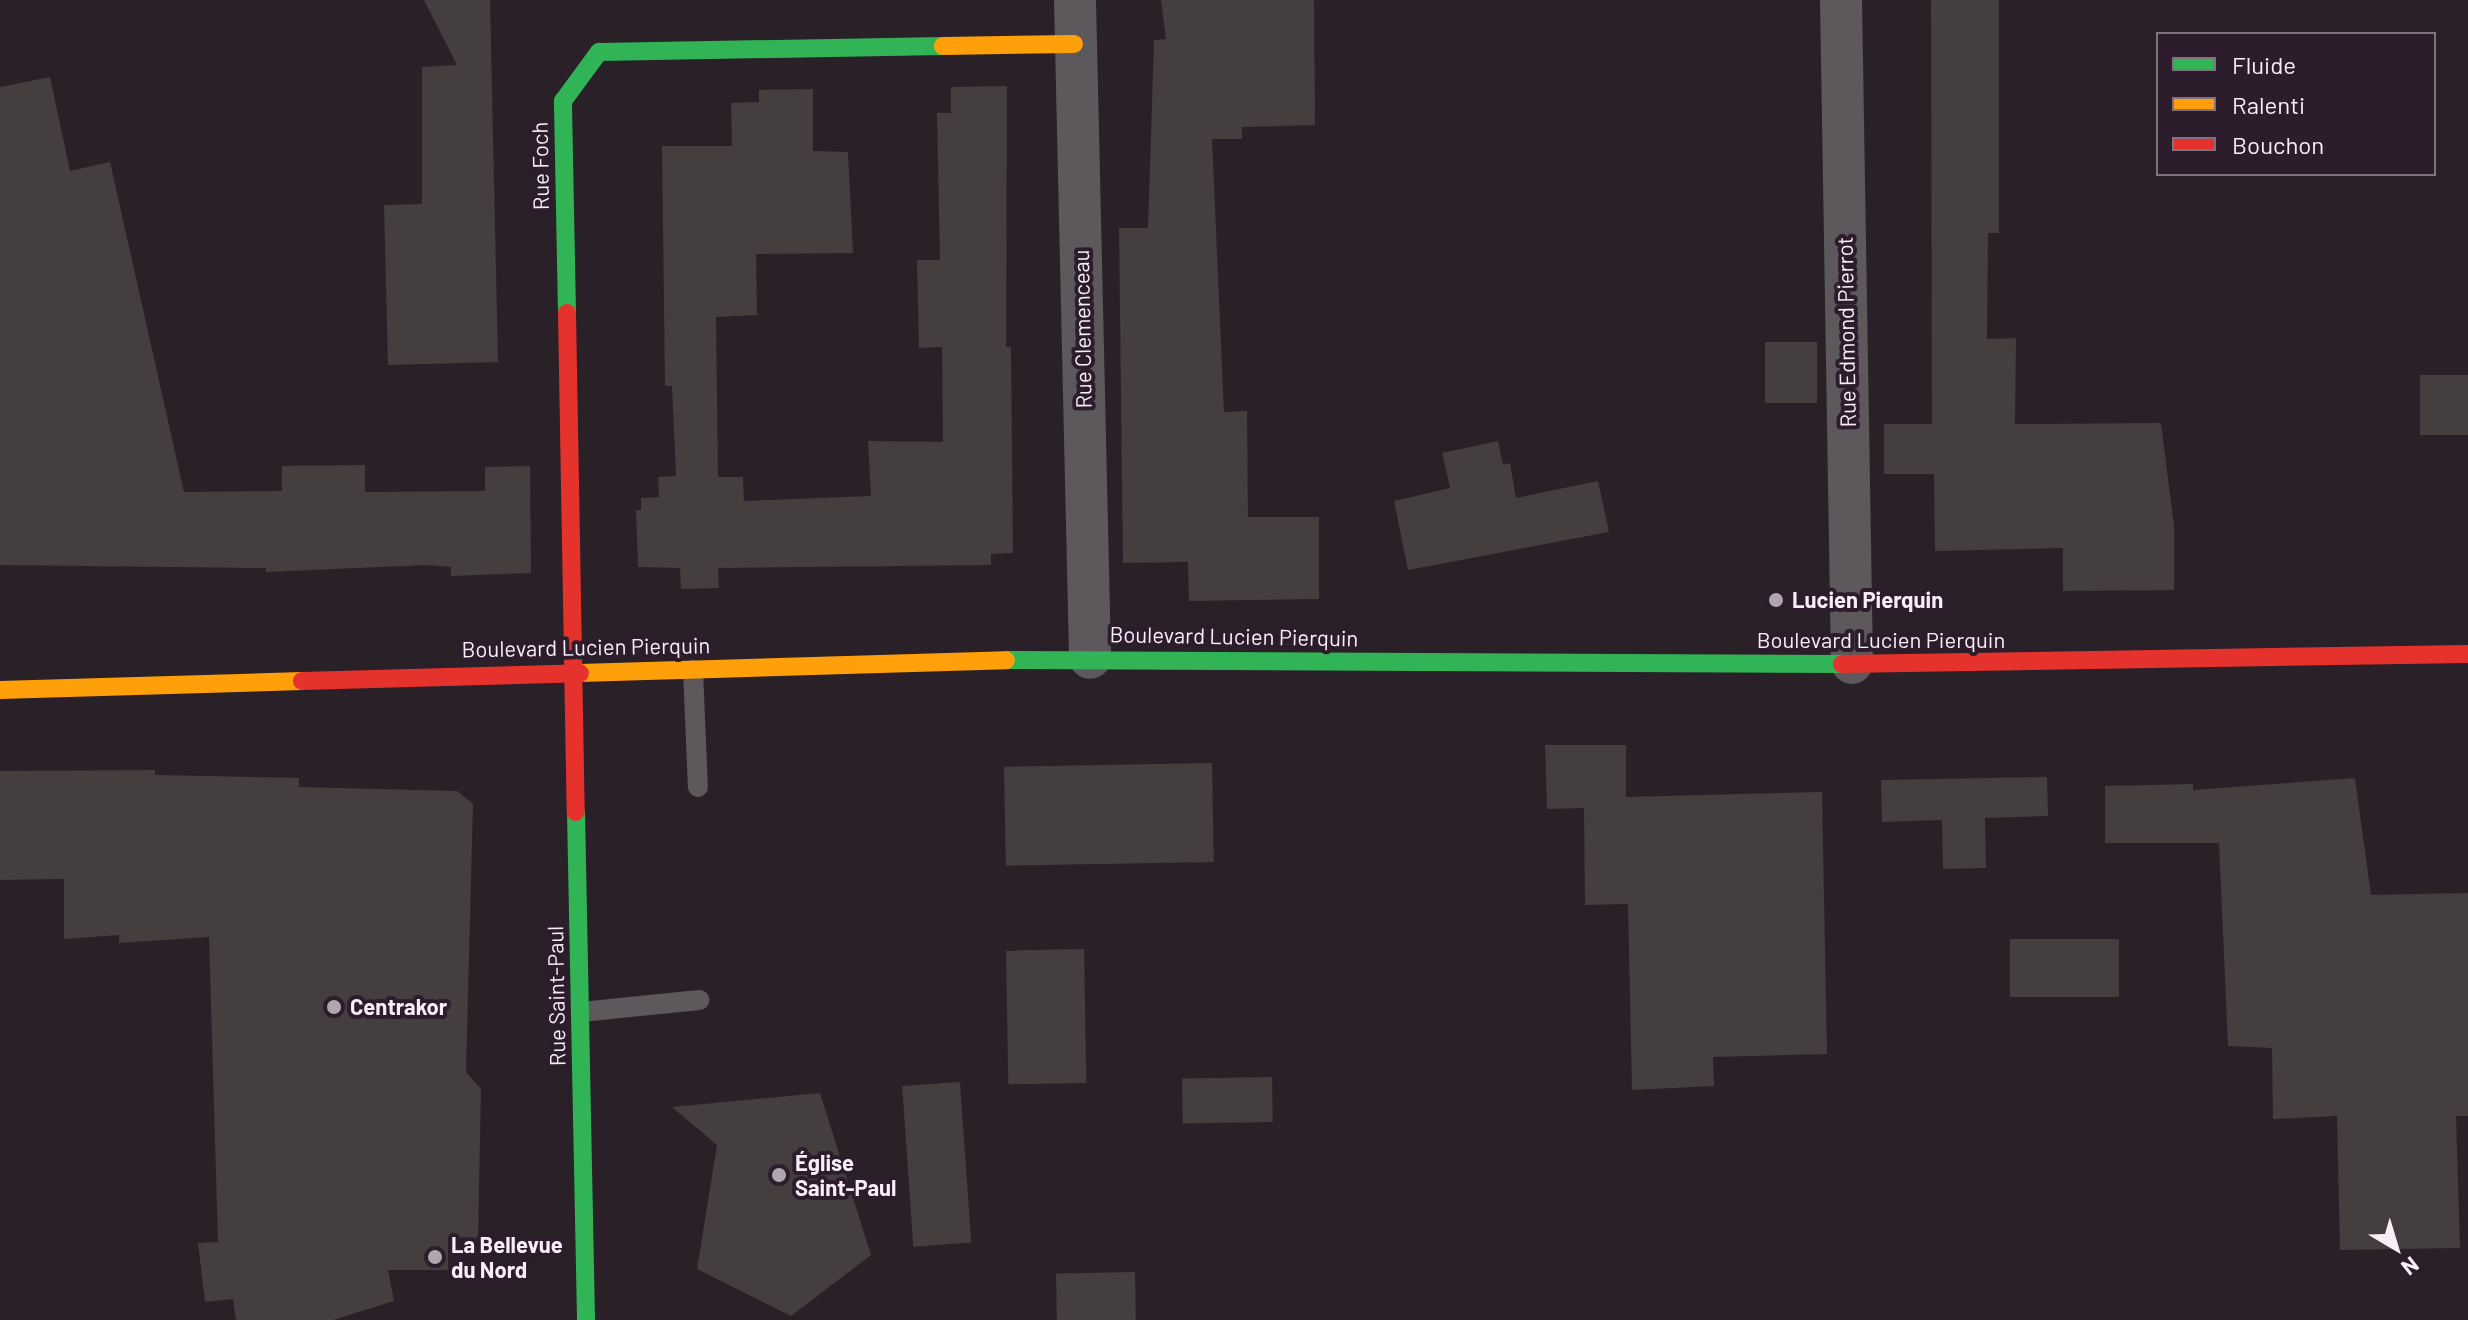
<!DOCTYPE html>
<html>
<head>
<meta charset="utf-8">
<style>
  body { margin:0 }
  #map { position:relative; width:2468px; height:1320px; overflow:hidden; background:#2a2028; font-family:Barlow,sans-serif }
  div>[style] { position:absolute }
  .building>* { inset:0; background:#443e3f; transform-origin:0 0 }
  .lane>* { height:20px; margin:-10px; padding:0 10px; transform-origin:10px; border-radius:10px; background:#5c585b }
  .street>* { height:42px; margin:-21px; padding:0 21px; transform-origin:21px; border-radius:21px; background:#5c585b }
  .fast>* { height:18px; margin:-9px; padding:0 9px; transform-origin:9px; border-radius:9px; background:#30b455 }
  .slow>* { height:18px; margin:-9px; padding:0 9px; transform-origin:9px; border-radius:9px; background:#ff9f0a }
  .jam>* { height:18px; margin:-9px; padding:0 9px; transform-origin:9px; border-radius:9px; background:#e5322d }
  .dots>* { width:22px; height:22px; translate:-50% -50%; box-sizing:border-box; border:4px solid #2d1d2c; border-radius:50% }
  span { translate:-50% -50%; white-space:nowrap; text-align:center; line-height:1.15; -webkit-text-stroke:8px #2d1d2c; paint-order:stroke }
  .street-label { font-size:22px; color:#f9eef8 }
  .poi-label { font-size:22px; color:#f9eef8; font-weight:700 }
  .left { translate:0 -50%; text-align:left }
  .legend { position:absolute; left:2156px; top:32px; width:280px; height:144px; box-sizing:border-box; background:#2d1d2c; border:2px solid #7f717e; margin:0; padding:10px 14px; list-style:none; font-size:24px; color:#f9eef8 }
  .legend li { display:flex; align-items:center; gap:16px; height:40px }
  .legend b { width:40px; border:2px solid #7f717e }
  .north { position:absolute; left:2356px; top:1208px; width:80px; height:80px; -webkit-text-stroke:6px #2d1d2c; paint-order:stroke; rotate:142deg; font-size:22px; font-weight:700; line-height:32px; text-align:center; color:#f9eef8 }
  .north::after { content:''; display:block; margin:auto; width:28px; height:36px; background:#f9eef8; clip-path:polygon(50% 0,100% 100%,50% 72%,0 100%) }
</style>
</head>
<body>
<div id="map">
  <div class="building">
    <i style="clip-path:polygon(424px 0,490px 0,498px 362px,388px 365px,384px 205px,422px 204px,422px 67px,457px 65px)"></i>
    <i style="clip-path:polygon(1161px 0,1314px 0,1315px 125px,1242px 127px,1242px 139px,1212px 139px,1224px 412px,1247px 411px,1248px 517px,1319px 517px,1319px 599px,1189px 601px,1188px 562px,1123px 563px,1119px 228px,1148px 228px,1154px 40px,1166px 39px)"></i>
    <i style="clip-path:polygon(1931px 0,1999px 0,1999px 233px,1988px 233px,1987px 339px,2016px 338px,2015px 424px,2161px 423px,2174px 526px,2174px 590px,2063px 591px,2063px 548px,1935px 551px,1934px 474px,1884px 474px,1884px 424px,1932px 424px)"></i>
    <i style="clip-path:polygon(50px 77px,70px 171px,110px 162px,184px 492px,282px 491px,282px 466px,365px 465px,365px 492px,485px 491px,485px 467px,530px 466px,531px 573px,451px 576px,451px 567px,427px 565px,266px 572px,266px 568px,0 565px,0 87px)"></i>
    <i style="clip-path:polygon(1007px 86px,1006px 347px,1011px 347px,1013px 553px,991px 554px,991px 565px,718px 568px,719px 588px,681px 589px,680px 568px,638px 567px,636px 510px,641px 510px,641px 498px,659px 497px,658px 477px,676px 476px,672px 386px,665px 386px,662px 146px,732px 146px,731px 103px,759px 102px,759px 90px,813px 89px,813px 151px,848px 152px,853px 253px,756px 254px,757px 315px,716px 317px,718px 477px,743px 477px,744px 501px,871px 496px,868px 441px,943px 442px,942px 347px,919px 348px,917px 260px,940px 260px,937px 113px,951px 113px,951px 87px)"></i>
    <i style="left:1765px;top:342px;width:52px;height:61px"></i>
    <i style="left:2468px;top:375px;width:60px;height:48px;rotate:90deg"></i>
    <i style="clip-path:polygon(1498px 441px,1503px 465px,1510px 463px,1516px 498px,1598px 481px,1609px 532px,1408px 570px,1394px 501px,1450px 488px,1442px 453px)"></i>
    <i style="clip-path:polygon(1545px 745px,1626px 745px,1626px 797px,1822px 792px,1827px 1054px,1713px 1057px,1714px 1086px,1632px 1090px,1628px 904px,1585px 905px,1584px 808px,1547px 809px)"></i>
    <i style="left:1212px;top:763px;width:99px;height:208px;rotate:89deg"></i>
    <i style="clip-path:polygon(155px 770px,155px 775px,299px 778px,299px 787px,457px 791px,473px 804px,466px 1072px,481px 1089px,478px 1238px,448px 1237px,448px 1270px,388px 1270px,394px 1301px,333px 1320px,236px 1320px,233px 1299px,205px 1302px,198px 1243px,218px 1242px,209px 937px,119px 943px,119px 935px,64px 939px,64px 879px,0 880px,0 771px)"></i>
    <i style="clip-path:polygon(2047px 777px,2048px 816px,1985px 818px,1986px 868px,1943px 869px,1942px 820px,1882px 822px,1881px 780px)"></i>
    <i style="clip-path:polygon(2355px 778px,2371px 895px,2468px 893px,2468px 1116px,2456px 1116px,2460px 1248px,2340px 1250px,2337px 1116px,2273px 1119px,2272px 1048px,2228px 1046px,2219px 843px,2105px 843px,2105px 786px,2193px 784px,2193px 790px)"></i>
    <i style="left:2010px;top:939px;width:109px;height:58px"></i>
    <i style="left:1084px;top:949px;width:134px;height:78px;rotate:89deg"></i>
    <i style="left:1272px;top:1077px;width:45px;height:90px;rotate:89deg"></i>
    <i style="left:960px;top:1082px;width:161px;height:58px;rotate:86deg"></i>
    <i style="clip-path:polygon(820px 1093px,871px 1255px,791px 1316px,697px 1269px,717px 1145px,672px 1107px)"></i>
    <i style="left:1135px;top:1272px;width:48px;height:79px;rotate:89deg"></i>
  </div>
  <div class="lane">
    <i style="left:693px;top:670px;width:117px;rotate:87.6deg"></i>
    <i style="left:581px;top:1012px;width:119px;rotate:-5.8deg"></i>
  </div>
  <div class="street">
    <i style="left:1075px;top:0;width:658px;rotate:88.69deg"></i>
    <i style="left:1841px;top:0;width:663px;rotate:89.05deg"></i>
  </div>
  <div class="fast">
    <i style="left:567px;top:313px;width:212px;rotate:-91.1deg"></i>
    <i style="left:563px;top:101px;width:61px;rotate:-53.7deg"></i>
    <i style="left:599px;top:52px;width:344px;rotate:-1deg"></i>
    <i style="left:1006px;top:660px;width:836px;rotate:0.27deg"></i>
    <i style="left:576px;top:812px;width:508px;rotate:88.87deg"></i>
  </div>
  <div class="slow">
    <i style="left:943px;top:46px;width:131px;rotate:-0.9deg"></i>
    <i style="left:580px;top:673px;width:426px;rotate:-1.7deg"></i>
    <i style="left:0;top:690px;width:302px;rotate:-1.7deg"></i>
  </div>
  <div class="jam">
    <i style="left:567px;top:313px;width:499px;rotate:89deg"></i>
    <i style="left:1842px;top:664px;width:626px;rotate:-0.92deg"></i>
    <i style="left:302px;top:681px;width:278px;rotate:-1.6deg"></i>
  </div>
  <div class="dots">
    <i style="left:1776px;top:600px;background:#b1a6af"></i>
    <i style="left:334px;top:1007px;background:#b1a6af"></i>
    <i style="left:779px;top:1175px;background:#b1a6af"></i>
    <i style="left:435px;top:1257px;background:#b1a6af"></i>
  </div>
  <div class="street-label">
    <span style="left:540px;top:166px;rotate:-91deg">Rue Foch</span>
    <span style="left:1082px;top:329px;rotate:-91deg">Rue Clemenceau</span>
    <span style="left:1846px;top:332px;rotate:-91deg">Rue Edmond Pierrot</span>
    <span style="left:1234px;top:636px;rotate:1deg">Boulevard Lucien Pierquin</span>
    <span style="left:1881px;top:640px">Boulevard Lucien Pierquin</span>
    <span style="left:586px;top:647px;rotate:-1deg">Boulevard Lucien Pierquin</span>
    <span style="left:556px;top:996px;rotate:-91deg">Rue Saint-Paul</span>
  </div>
  <div class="poi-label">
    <span class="left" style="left:1792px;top:600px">Lucien Pierquin</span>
    <span class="left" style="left:350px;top:1007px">Centrakor</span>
    <span class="left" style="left:795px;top:1175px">Église<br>Saint-Paul</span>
    <span class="left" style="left:451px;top:1257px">La Bellevue<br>du Nord</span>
  </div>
  <ul class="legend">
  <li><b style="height:10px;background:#30b455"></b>Fluide</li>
  <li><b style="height:10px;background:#ff9f0a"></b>Ralenti</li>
  <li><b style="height:10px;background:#e5322d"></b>Bouchon</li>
  </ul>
  <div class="north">N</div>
</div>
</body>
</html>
